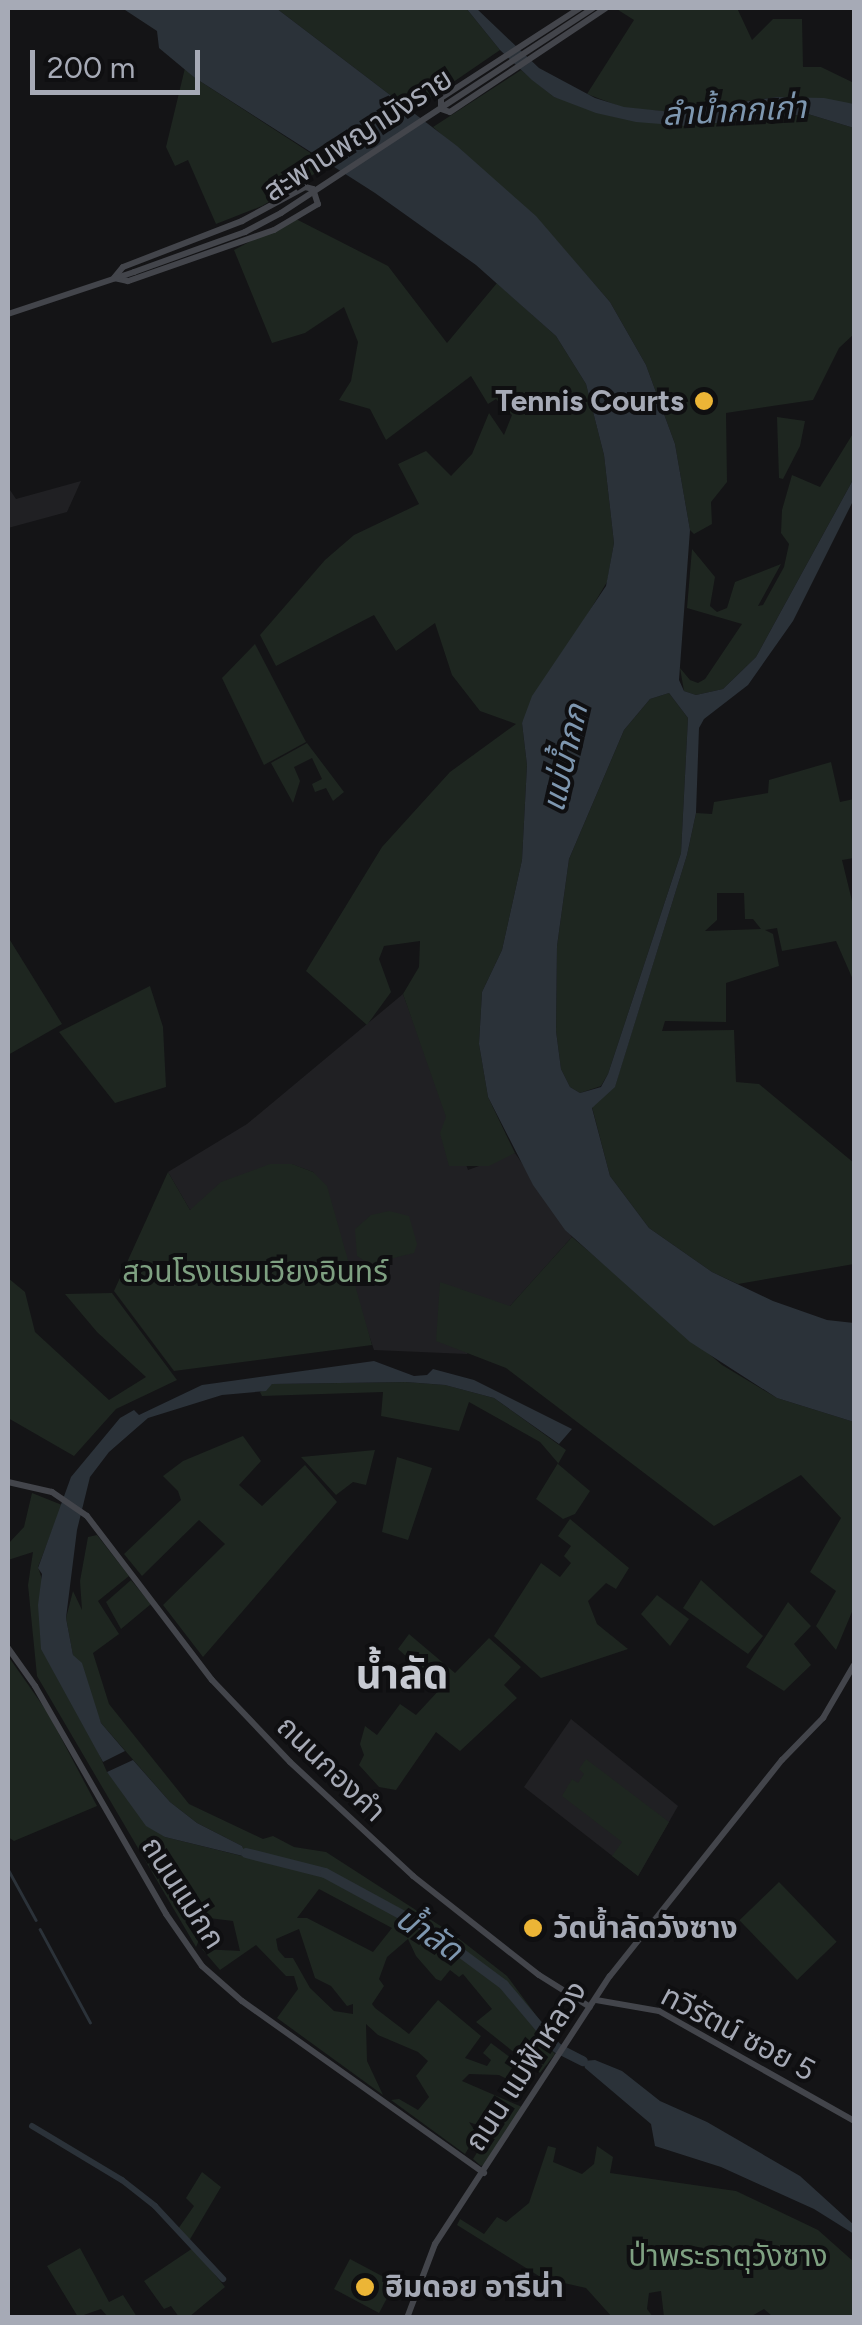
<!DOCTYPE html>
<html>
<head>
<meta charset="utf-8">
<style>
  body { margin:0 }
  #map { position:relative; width:862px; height:2325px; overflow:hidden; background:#141416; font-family:Figtree,"Noto Sans Thai",sans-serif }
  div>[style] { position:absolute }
  .built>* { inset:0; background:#202023 }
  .green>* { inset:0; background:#1e2620; transform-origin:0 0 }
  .water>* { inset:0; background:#2b3239 }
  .stream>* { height:2.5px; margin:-1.25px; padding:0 1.25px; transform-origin:1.25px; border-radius:1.25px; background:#2b3239 }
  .canal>* { height:6px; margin:-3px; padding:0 3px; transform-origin:3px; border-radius:3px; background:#2b3239 }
  .river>* { height:10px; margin:-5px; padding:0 5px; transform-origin:5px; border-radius:5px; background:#2b3239 }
  .secondary>* { height:6px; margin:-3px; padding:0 3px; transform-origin:3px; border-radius:3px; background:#43454b }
  .secondary-bridge>* { height:6px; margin:-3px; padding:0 3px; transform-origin:3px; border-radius:3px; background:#43454b }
  .dots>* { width:28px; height:28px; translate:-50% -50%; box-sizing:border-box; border:5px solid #0f0f11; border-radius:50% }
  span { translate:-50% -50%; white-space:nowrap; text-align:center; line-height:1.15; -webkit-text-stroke:8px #0f0f11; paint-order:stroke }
  .street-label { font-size:30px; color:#a6aab6 }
  .poi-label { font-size:30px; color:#a6aab6; font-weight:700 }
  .right { translate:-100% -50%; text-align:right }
  .left { translate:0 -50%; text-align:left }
  .park-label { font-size:30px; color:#7ea081 }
  .water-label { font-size:32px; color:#7e97b0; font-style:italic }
  .district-label { font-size:40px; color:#c7cad2; font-weight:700 }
  .frame { position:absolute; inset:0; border:10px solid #a6aab6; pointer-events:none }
  .scale { position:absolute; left:30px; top:50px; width:170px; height:45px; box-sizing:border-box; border:5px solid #a6aab6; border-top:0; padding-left:12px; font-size:30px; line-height:35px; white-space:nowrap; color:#a6aab6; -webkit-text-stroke:8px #0f0f11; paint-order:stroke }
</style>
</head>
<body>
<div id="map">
  <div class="built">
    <i style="clip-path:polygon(81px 481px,67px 512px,8px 528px,8px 487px,16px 499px)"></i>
    <i style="clip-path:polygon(403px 994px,468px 1170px,515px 1153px,572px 1237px,467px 1354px,374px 1350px,313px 1172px,291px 1164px,277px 1164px,190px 1210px,168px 1172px,247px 1124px)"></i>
    <i style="clip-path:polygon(571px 1719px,678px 1806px,638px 1876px,524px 1787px)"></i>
  </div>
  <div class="green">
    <i style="clip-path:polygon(276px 8px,466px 8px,500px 50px,411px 111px)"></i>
    <i style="clip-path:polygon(615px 8px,737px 8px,752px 40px,773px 19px,802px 19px,803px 67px,821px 67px,854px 83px,854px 104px,777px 97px,672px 112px,624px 108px,587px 94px,634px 20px)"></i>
    <i style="clip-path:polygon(185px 68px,195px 78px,329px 165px,262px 206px,216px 224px,188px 160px,175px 166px,166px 147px)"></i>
    <i style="clip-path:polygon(521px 70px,554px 97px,686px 126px,808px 114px,854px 128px,854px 334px,839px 348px,813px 400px,726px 413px,727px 482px,711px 502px,712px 524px,694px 534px,690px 530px,675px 444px,646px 365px,610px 302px,535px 216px,433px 127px)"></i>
    <i style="clip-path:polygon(294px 218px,388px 266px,447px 343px,497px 283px,556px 336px,586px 384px,604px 455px,614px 543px,607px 582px,522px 723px,527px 765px,522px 860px,502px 950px,482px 992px,479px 1044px,488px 1097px,515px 1153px,489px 1166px,449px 1166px,440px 1133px,446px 1117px,403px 994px,419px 967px,420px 941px,384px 946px,379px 959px,391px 992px,367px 1025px,306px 971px,382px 847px,450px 772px,516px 724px,480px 711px,452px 675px,435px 623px,396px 651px,374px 615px,276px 666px,260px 635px,325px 560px,354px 535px,419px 504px,398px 464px,426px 451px,451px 476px,472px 454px,489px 413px,504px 435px,512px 415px,496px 399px,488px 404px,471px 376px,386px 440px,370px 409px,339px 400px,351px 381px,358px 342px,344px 307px,305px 333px,272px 343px,234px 250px)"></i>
    <i style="clip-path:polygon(777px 417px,805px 421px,800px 446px,783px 479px,779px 478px)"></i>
    <i style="clip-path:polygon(854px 432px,854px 478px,756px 657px,723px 689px,696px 695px,684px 691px,680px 668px,690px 680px,698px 683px,705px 679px,742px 624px,687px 608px,692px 549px,715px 577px,710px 606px,717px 612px,727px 608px,735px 582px,781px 564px,758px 606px,763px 605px,784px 567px,789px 544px,781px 533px,782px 510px,792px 475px,820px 487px)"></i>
    <i style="clip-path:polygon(255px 644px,306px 742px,264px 765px,222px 678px)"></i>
    <i style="clip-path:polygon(669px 693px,688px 718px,681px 853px,608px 1074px,601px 1086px,580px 1093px,570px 1087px,561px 1069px,556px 1031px,557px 946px,569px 859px,624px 730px,650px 699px)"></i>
    <i style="clip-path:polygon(307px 743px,344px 792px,333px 801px,326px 788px,315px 792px,312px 784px,322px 779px,312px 758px,294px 767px,300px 781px,293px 803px,271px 763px)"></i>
    <i style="clip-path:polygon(evenodd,831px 762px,840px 802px,854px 799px,854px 858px,842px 860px,854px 909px,854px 982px,836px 941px,782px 951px,777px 928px,765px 930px,773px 934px,779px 966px,726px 983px,726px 1022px,665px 1021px,662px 1031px,734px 1030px,736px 1082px,759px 1084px,854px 1163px,854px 1264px,738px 1284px,712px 1272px,649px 1228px,610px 1176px,592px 1107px,615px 1086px,687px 855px,696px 813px,712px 814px,714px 802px,768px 793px,769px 780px,831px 762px,717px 893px,744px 893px,745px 919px,753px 919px,761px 929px,705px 931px,717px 920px,717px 893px)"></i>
    <i style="clip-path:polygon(8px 937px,62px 1024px,8px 1055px)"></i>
    <i style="clip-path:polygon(150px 986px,163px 1027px,166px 1087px,115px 1103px,59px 1032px)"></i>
    <i style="clip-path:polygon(270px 1164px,292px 1164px,313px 1172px,327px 1186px,372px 1345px,174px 1371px,114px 1291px,168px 1172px,190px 1210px,221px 1182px)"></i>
    <i style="clip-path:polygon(389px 1211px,409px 1216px,417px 1244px,414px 1253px,369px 1264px,357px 1256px,355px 1229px,371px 1215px)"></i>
    <i style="clip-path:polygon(572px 1237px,722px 1365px,777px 1398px,854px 1422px,854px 1607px,836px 1650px,816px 1626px,836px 1591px,810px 1572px,841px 1518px,801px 1475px,714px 1526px,506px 1368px,436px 1341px,440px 1282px,510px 1306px)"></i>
    <i style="clip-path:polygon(8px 1278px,25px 1292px,35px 1332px,109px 1400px,146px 1377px,97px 1332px,65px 1294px,112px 1293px,177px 1380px,116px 1409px,74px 1456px,8px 1418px)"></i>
    <i style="clip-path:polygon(406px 1382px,445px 1385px,494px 1398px,566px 1450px,558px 1464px,590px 1491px,575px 1514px,563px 1519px,536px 1499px,558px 1463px,540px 1442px,469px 1402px,459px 1431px,381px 1416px,383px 1392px,262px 1396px,260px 1392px,272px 1384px)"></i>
    <i style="clip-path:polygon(243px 1436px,261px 1461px,239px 1485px,262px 1506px,305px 1465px,337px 1502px,203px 1657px,163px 1605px,225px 1544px,199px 1520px,142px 1576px,124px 1554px,181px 1500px,178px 1491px,163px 1476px,183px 1461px)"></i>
    <i style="clip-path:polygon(375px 1450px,366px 1485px,353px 1482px,336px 1495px,301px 1457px)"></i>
    <i style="clip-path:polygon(397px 1457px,432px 1468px,408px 1540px,382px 1532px)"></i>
    <i style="clip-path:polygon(evenodd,32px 1493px,62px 1505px,38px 1567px,94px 1743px,107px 1772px,165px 1837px,246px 1857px,242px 1846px,197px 1823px,170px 1802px,101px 1723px,73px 1655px,66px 1618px,73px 1591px,82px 1610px,80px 1581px,88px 1537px,97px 1535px,129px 1576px,98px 1601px,119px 1634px,93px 1653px,109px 1704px,189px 1804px,263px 1839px,273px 1836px,294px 1847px,326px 1852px,453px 1934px,507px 1976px,549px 2033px,541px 2039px,555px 2054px,540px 2073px,476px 2022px,492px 2009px,463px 1974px,459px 1977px,450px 1970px,441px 1981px,436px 1979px,416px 1956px,408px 1939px,387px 1957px,379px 1979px,384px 1986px,372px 2004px,375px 2008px,409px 2034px,438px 2000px,481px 2036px,465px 2058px,487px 2066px,491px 2060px,483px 2053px,491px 2043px,535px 2076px,527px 2089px,499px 2075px,469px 2074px,462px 2081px,522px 2107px,488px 2163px,481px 2166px,473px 2159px,491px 2130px,469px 2122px,477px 2134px,465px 2154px,391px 2100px,399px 2099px,418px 2110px,429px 2097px,416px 2076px,428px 2061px,418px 2052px,378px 2035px,366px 2024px,367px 2061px,383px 2095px,277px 2018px,298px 1989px,294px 1976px,286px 1976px,256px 1945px,220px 1970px,202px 1949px,240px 1951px,233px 1921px,209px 1918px,196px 1947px,37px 1676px,28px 1585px,33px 1552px,8px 1560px,8px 1544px,24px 1527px,32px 1493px,319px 1889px,392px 1928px,373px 1952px,307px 1918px,297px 1918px,319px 1889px,32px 1493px,299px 1929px,315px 1978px,331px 1986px,347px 2006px,353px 2004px,353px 2014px,334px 2011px,310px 1988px,293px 1958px,285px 1958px,278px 1950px,276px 1939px,299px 1929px)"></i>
    <i style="clip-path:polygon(570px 1519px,629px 1568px,616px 1589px,606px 1583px,588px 1601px,597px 1624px,628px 1649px,541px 1678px,494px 1636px,541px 1563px,560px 1577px,571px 1563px,564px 1556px,571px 1546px,558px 1536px)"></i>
    <i style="clip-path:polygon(131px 1580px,151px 1604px,121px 1629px,106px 1602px)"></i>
    <i style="clip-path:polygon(701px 1580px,763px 1636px,748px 1654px,683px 1608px)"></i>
    <i style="clip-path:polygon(657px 1595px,689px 1619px,670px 1646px,641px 1614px)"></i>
    <i style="clip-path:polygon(788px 1602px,811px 1626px,794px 1644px,811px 1665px,784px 1691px,746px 1667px)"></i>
    <i style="clip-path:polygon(409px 1634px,455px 1673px,489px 1638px,521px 1667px,504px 1685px,517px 1698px,460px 1751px,436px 1732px,396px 1790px,379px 1787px,359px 1765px,364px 1755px,360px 1744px,365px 1726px,377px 1735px,400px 1704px,416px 1715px,441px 1688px,398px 1649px)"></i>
    <i style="clip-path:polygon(8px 1656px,48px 1713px,97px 1806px,14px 1841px,8px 1837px)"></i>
    <i style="clip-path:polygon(586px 1759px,669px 1822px,638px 1876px,612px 1856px,622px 1842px,562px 1796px,572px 1779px,578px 1783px,584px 1774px,579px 1769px)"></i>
    <i style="left:779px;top:1882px;width:83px;height:55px;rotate:46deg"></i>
    <i style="clip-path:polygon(548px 2146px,556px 2148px,553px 2162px,582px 2174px,594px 2164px,597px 2146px,613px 2157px,610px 2173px,736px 2191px,818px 2230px,854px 2262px,854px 2317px,773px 2317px,764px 2309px,750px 2317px,664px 2317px,661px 2291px,649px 2293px,647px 2309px,653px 2317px,612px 2317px,586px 2288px,542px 2278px,457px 2225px,460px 2219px,484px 2234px,497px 2217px,506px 2222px,529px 2203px)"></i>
    <i style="clip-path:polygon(202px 2172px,221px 2187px,189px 2241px,178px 2229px,194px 2206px,186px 2198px)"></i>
    <i style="clip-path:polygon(80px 2248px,109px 2302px,123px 2295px,137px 2317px,108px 2317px,101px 2309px,78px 2317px,47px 2266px)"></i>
    <i style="clip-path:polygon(193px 2248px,225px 2287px,189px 2317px,179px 2317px,171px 2306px,164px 2309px,144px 2281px)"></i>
    <i style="left:350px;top:2259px;width:51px;height:34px;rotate:28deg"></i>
  </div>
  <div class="water">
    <i style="clip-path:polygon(evenodd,122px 8px,276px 8px,457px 146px,536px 216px,610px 302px,646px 365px,675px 444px,690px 530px,679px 680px,684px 691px,696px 695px,723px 689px,756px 657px,854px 478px,854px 499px,793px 621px,748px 685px,704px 719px,699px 728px,696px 813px,687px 855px,615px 1087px,592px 1108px,610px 1176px,649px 1228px,712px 1272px,773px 1301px,827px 1320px,854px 1323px,854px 1422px,777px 1398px,690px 1342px,565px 1230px,533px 1185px,488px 1097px,479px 1044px,482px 992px,502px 950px,522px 860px,527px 765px,522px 723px,532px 696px,606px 586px,614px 543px,604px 455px,586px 384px,556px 336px,476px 265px,375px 193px,195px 78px,159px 48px,157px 31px,122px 8px,669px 693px,688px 718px,681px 853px,608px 1074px,601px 1087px,580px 1093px,570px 1087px,561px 1069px,556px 1031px,557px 946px,569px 859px,624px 730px,650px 699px,669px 693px)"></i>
    <i style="clip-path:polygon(466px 8px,476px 8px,539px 68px,595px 98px,624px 107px,672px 112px,777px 97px,824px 98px,854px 104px,854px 128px,808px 114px,686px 126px,636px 122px,596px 113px,554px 97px,532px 80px,500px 50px)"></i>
    <i style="clip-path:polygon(374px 1361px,414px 1376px,427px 1375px,433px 1369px,474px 1380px,572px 1429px,559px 1444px,494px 1398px,445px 1385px,406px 1382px,272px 1384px,266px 1391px,222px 1395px,148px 1418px,109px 1452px,90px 1477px,77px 1530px,66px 1618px,73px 1655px,82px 1663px,101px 1723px,125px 1751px,103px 1762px,41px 1649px,38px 1605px,42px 1574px,38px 1568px,71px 1477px,120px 1418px,134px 1410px,139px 1415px,202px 1385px)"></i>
    <i style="clip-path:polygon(133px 1760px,170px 1802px,197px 1823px,242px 1846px,247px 1857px,165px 1837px,146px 1826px,107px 1772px)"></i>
    <i style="clip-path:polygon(595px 2060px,622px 2071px,660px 2101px,707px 2122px,800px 2176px,854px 2225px,854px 2234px,814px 2209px,721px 2167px,655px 2146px,651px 2124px,585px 2068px,583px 2061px)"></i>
  </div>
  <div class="stream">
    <i style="left:8px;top:1869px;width:58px;rotate:61.2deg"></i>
    <i style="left:40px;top:1929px;width:106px;rotate:61.7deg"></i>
  </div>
  <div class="canal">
    <i style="left:32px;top:2126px;width:105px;rotate:31deg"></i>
    <i style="left:122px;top:2180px;width:42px;rotate:38.2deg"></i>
    <i style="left:155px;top:2206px;width:100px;rotate:47deg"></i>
  </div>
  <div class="river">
    <i style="left:246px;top:1853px;width:81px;rotate:14.2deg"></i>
    <i style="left:325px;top:1873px;width:119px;rotate:28.5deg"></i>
    <i style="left:430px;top:1930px;width:92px;rotate:36.6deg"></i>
    <i style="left:504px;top:1985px;width:82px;rotate:49.9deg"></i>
    <i style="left:557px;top:2048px;width:29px;rotate:27deg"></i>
  </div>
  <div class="secondary">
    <i style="left:580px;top:8px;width:166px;rotate:147.1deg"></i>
    <i style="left:441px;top:98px;width:11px;rotate:90deg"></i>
    <i style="left:441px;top:109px;width:9px;rotate:18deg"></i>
    <i style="left:450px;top:112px;width:187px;rotate:-33.7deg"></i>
    <i style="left:305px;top:187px;width:8px;rotate:14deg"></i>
    <i style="left:313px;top:189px;width:16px;rotate:72deg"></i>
    <i style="left:318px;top:204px;width:51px;rotate:149.4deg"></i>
    <i style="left:274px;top:230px;width:155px;rotate:160.7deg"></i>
    <i style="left:128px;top:281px;width:14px;rotate:-168deg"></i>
    <i style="left:114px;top:278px;width:14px;rotate:-51deg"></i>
    <i style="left:123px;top:267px;width:128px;rotate:-21.1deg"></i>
    <i style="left:242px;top:221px;width:72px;rotate:-28.4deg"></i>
    <i style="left:8px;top:314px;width:133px;rotate:-18.4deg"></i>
    <i style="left:8px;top:1482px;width:45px;rotate:12.8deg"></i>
    <i style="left:52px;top:1492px;width:42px;rotate:34.4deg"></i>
    <i style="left:87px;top:1516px;width:206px;rotate:52.7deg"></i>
    <i style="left:212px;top:1680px;width:113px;rotate:46.4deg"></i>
    <i style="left:290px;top:1762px;width:168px;rotate:42.8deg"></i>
    <i style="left:413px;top:1876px;width:160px;rotate:38.2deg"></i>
    <i style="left:539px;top:1975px;width:60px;rotate:32.1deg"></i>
    <i style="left:8px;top:1648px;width:47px;rotate:54.6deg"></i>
    <i style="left:35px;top:1686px;width:263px;rotate:60.1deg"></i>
    <i style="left:166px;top:1914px;width:63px;rotate:55.3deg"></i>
    <i style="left:202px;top:1966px;width:53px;rotate:41.2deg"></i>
    <i style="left:242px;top:2001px;width:297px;rotate:35.4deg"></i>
    <i style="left:596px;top:2000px;width:64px;rotate:9.9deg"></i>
    <i style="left:659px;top:2011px;width:224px;rotate:29.4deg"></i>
    <i style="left:407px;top:2318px;width:79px;rotate:-69.3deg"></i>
    <i style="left:435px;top:2244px;width:320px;rotate:-56.9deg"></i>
    <i style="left:610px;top:1976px;width:276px;rotate:-51.5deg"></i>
    <i style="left:782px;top:1760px;width:59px;rotate:-45.7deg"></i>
    <i style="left:823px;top:1718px;width:61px;rotate:-59.7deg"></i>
  </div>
  <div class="secondary-bridge">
    <i style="left:134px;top:272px;width:118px;rotate:-19.8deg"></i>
    <i style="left:245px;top:232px;width:41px;rotate:-27.8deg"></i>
    <i style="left:281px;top:213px;width:373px;rotate:-33.3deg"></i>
  </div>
  <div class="dots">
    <i style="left:704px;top:401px;background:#ecb536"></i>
    <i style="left:533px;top:1928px;background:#ecb536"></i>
    <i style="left:365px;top:2287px;background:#ecb536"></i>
  </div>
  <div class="street-label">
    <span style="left:358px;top:135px;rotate:-33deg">สะพานพญามังราย</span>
    <span style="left:331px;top:1769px;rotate:44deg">ถนนกองคำ</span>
    <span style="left:183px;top:1893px;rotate:57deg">ถนนแม่กก</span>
    <span style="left:738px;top:2033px;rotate:28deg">ทวีรัตน์ ซอย 5</span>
    <span style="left:526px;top:2066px;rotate:-57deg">ถนน แม่ฟ้าหลวง</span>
  </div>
  <div class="poi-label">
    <span class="right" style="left:684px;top:401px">Tennis Courts</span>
    <span class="left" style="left:553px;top:1928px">วัดน้ำลัดวังซาง</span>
    <span class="left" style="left:385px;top:2287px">ฮิมดอย อารีน่า</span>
  </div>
  <div class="park-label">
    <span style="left:255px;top:1272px">สวนโรงแรมเวียงอินทร์</span>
    <span style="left:728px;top:2256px">ป่าพระธาตุวังซาง</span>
  </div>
  <div class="water-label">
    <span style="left:734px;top:111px;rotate:-3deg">ลำน้ำกกเก่า</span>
    <span style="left:565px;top:758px;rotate:-77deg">แม่น้ำกก</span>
    <span style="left:429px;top:1934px;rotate:33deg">น้ำลัด</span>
  </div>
  <div class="district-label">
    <span style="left:402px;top:1674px">น้ำลัด</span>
  </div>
  <div class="frame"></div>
  <div class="scale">200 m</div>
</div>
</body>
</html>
